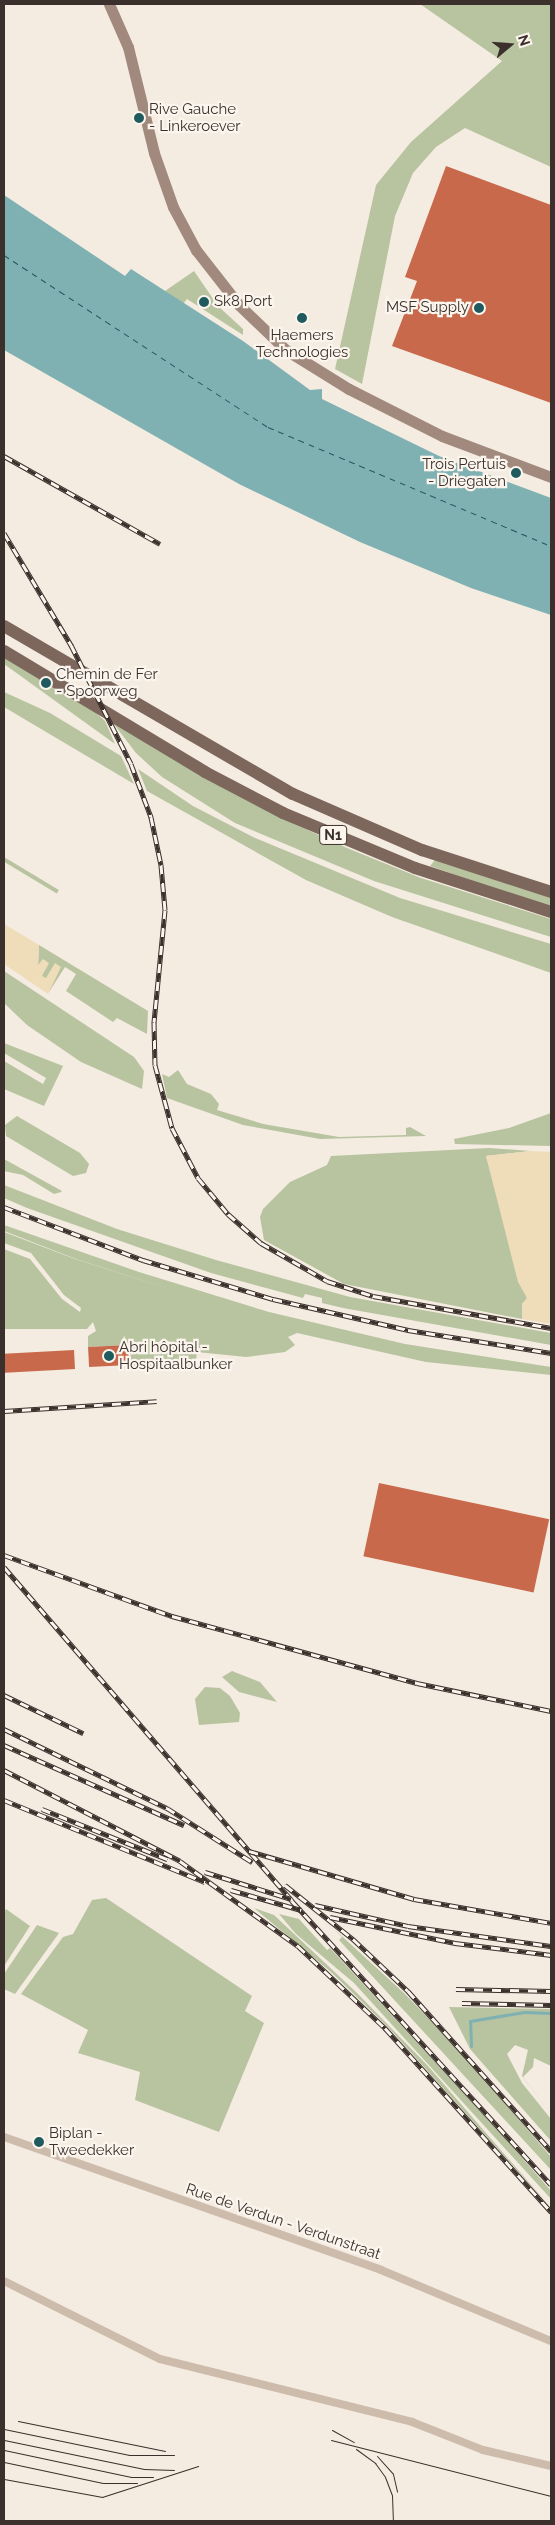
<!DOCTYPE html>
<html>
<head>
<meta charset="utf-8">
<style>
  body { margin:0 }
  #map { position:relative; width:555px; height:2525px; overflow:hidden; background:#f4ebe1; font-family:Raleway,sans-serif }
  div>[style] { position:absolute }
  .green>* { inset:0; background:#b8c4a0; transform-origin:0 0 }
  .sand>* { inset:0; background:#efdcb8 }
  .water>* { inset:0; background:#7fb0b2 }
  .stream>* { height:3px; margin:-1.5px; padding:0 1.5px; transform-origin:1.5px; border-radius:1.5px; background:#7fb0b2 }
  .ferry>* { height:1px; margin-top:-0.5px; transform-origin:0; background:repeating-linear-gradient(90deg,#1f5a5e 0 6px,transparent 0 11px) }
  .building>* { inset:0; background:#c8694b; transform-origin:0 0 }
  .street>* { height:8px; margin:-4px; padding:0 4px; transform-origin:4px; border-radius:4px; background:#cdbbac }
  .secondary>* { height:11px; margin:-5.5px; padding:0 5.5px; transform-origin:5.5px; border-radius:5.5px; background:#a18a7d }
  .primary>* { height:12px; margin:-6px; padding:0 6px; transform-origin:6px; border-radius:6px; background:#7d675c }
  .tram>* { height:1px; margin:-0.5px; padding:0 0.5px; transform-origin:0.5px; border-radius:0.5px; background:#3b302b }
  .rail>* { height:5px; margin-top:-2.5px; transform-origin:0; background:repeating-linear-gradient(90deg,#fbf5ee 0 9px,#3b302b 0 18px); box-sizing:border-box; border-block:1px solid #3b302b }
  .dots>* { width:14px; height:14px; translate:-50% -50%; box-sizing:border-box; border:2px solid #fbf5ee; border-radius:50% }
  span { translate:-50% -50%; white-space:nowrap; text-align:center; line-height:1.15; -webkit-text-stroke:4.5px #fbf5ee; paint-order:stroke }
  .shield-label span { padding:1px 4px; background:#fbf5ee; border:1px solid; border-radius:4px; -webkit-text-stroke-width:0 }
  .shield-label { font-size:14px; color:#3b302b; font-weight:700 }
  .poi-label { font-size:15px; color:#3b302b }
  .left { translate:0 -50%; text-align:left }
  .right { translate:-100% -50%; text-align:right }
  .street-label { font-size:15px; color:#3b302b }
  .frame { position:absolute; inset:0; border:5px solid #3b302b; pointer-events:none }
  .north { position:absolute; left:485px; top:20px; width:50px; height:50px; -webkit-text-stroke:4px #fbf5ee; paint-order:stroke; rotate:72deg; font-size:14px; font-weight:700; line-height:20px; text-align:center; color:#3b302b }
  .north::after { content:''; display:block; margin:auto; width:18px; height:22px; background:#3b302b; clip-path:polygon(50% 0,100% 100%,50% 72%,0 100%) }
</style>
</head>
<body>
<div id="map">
  <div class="green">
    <i style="clip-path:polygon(420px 4px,551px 4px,551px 167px,465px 128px,436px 147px,413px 173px,395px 216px,362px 384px,335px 369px,376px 185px,411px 142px,502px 61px)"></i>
    <i style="clip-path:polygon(194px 271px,218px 306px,243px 329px,243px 335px,187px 299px,183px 304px,165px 291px)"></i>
    <i style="clip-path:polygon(4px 657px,96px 713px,105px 721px,115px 744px,4px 664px)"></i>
    <i style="clip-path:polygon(4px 692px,50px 713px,121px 756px,134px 784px,4px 707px)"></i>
    <i style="clip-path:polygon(113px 723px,297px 825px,347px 848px,421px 878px,551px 919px,551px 937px,374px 881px,235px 823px,162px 777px,136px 753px)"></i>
    <i style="clip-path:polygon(138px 769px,193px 806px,253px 837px,400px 898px,551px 944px,551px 973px,392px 917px,306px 880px,147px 791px)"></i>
    <i style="left:4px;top:857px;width:64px;height:4px;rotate:31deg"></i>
    <i style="clip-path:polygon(435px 860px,551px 896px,551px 908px,430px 866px)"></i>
    <i style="clip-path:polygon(39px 945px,148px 1011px,147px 1034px,117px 1018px,113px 1022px,66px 991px,76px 974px,65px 967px,49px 992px,50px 982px,42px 976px,38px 966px)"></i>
    <i style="clip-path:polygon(4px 971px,134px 1057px,144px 1071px,142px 1089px,81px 1062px,27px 1025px,4px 1003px)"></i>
    <i style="clip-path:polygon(4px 1043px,63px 1066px,44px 1106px,4px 1089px,4px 1061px,43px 1084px,46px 1078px,4px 1053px)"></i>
    <i style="clip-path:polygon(178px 1070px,187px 1084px,211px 1094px,219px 1104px,217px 1110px,263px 1124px,339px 1137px,406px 1135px,406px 1128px,410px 1127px,426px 1136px,320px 1139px,243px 1125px,167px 1098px,162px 1074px,169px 1077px)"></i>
    <i style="clip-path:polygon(551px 1113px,551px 1146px,455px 1144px,454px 1139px,509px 1128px)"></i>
    <i style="clip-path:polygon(17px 1116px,80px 1153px,89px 1164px,86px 1173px,73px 1176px,6px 1136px,5px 1125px)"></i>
    <i style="clip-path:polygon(489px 1148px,531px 1151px,486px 1156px,527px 1299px,522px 1304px,522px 1319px,344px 1284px,264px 1240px,260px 1217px,263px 1209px,290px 1182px,327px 1165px,331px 1156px)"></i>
    <i style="clip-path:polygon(4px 1159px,62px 1191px,61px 1192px,54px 1194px,23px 1175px,4px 1171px)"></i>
    <i style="clip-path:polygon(4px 1185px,117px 1229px,216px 1260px,350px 1297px,551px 1333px,551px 1345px,343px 1308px,322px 1303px,322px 1298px,305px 1294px,303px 1298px,211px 1273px,27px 1208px,4px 1198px)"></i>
    <i style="clip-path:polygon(4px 1225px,139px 1272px,269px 1312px,405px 1344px,551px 1367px,551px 1375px,426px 1362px,297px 1333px,288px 1337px,295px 1345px,285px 1352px,246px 1357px,197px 1352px,195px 1368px,179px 1367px,171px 1359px,155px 1371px,133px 1369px,128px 1345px,88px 1347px,88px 1336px,96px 1331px,93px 1322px,87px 1329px,4px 1329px,4px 1249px,30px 1259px,62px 1299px,80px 1312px,81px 1308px,64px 1295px,31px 1253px,4px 1243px,4px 1232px,75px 1259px,185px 1294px,76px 1259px,4px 1231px)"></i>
    <i style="clip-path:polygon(232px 1671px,260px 1682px,277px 1702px,239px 1692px,222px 1677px)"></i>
    <i style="clip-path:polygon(205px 1687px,220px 1688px,230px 1696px,240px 1713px,239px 1722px,199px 1725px,195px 1699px)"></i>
    <i style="clip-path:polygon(106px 1898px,252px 1996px,245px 2011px,264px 2023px,219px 2132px,135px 2100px,140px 2072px,78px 2053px,88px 2030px,21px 1994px,63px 1937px,73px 1934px,92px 1900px)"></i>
    <i style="clip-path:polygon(254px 1908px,274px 1915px,357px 1993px,428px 2066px,551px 2208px,388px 2027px,331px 1972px)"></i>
    <i style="clip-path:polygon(6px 1909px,30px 1926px,4px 1966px,4px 1913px)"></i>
    <i style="clip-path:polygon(279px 1914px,299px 1919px,327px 1950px,330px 1948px,504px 2137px,551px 2191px,551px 2199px,354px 1983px,296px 1934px)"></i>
    <i style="clip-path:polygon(37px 1925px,59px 1933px,15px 1994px,4px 1989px,4px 1974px)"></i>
    <i style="clip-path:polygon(333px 1928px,405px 1994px,470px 2062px,551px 2157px,551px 2170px,339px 1940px,342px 1937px)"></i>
    <i style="clip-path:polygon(449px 2007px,551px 2009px,551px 2066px,534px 2058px,533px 2067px,523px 2077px,551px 2114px,522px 2076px,528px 2050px,515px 2045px,507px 2054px,522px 2083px,551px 2119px,551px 2141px,470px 2049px)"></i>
  </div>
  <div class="sand">
    <i style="clip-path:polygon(4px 924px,39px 945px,38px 965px,43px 959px,49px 963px,42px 976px,46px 978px,55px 963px,61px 967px,48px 994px,4px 964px)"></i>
    <i style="clip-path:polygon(531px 1151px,551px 1152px,551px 1324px,522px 1319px,522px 1304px,527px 1298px,518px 1282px,486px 1156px)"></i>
  </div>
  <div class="water">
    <i style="clip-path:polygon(4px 195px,125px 276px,131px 269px,243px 341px,310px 390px,322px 389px,322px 399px,439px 456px,551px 498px,551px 615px,471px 588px,360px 542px,239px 484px,4px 350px)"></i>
  </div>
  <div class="stream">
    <i style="left:471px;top:2046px;width:25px;rotate:-92deg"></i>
    <i style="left:470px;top:2021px;width:55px;rotate:-9.5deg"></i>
    <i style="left:524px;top:2012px;width:27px;rotate:2deg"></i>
  </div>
  <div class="ferry">
    <i style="left:4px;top:255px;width:315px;rotate:33.1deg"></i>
    <i style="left:268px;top:427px;width:307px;rotate:22.8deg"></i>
  </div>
  <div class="building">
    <i style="clip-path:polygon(446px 166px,551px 205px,551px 403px,392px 346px,417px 281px,405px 277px)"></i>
    <i style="left:128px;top:1345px;width:20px;height:40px;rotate:87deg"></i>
    <i style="left:74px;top:1350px;width:19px;height:70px;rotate:87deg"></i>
    <i style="left:379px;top:1483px;width:174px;height:75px;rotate:12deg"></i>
  </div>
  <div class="street">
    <i style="left:4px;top:2137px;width:400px;rotate:19.4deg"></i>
    <i style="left:381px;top:2270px;width:184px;rotate:22.7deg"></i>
    <i style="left:4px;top:2281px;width:174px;rotate:26.6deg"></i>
    <i style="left:160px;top:2359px;width:260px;rotate:14deg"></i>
    <i style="left:412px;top:2422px;width:76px;rotate:21.5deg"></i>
    <i style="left:483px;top:2450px;width:70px;rotate:13.2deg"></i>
  </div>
  <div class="secondary">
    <i style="left:109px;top:4px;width:47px;rotate:66.2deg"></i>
    <i style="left:128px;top:47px;width:109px;rotate:76.2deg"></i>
    <i style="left:154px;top:153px;width:57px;rotate:70.6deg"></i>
    <i style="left:173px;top:207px;width:49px;rotate:61.9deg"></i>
    <i style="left:196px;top:250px;width:70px;rotate:52deg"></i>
    <i style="left:239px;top:305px;width:65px;rotate:43.8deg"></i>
    <i style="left:286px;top:350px;width:74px;rotate:31.8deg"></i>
    <i style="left:349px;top:389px;width:104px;rotate:26.8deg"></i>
    <i style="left:442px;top:436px;width:116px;rotate:20.6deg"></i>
  </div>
  <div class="primary">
    <i style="left:4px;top:626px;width:334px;rotate:30.2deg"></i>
    <i style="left:293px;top:794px;width:141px;rotate:23.5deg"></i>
    <i style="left:422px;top:850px;width:136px;rotate:18deg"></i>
    <i style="left:4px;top:651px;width:235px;rotate:31deg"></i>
    <i style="left:205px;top:772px;width:88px;rotate:27.7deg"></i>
    <i style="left:283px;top:813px;width:143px;rotate:22.6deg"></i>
    <i style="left:415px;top:868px;width:143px;rotate:17.9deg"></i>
  </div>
  <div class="tram">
    <i style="left:18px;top:2421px;width:150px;rotate:11.5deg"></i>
    <i style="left:4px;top:2429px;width:128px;rotate:11.7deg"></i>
    <i style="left:129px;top:2455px;width:45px"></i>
    <i style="left:332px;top:2430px;width:25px;rotate:29deg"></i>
    <i style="left:4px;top:2440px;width:143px;rotate:11.7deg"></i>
    <i style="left:144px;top:2469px;width:30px;rotate:2deg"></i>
    <i style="left:331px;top:2440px;width:227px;rotate:14.3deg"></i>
    <i style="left:356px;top:2449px;width:24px;rotate:36deg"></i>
    <i style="left:375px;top:2463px;width:17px;rotate:54deg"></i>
    <i style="left:385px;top:2477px;width:19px;rotate:69deg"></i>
    <i style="left:392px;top:2495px;width:26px;rotate:88deg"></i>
    <i style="left:4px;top:2450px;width:130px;rotate:12deg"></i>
    <i style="left:131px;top:2477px;width:22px"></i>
    <i style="left:377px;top:2456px;width:24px;rotate:48deg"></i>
    <i style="left:393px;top:2474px;width:18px;rotate:77deg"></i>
    <i style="left:4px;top:2462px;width:101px;rotate:12deg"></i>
    <i style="left:103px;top:2483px;width:34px"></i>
    <i style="left:4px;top:2479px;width:100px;rotate:10.4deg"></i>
    <i style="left:102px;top:2497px;width:101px;rotate:-17.9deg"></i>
  </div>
  <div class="rail">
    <i style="left:4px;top:456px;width:179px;rotate:29.4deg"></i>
    <i style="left:4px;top:533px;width:131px;rotate:59.1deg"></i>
    <i style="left:71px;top:645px;width:133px;rotate:63.2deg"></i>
    <i style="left:131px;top:764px;width:57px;rotate:69.3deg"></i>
    <i style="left:151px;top:817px;width:49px;rotate:78.2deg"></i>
    <i style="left:161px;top:865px;width:45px;rotate:84.9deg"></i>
    <i style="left:165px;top:910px;width:113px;rotate:95.6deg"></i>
    <i style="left:154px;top:1022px;width:43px;rotate:88.7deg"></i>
    <i style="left:155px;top:1065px;width:65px;rotate:74.9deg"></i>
    <i style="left:172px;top:1128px;width:56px;rotate:62.5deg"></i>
    <i style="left:198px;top:1178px;width:47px;rotate:50.2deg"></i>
    <i style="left:228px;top:1214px;width:44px;rotate:41.3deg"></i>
    <i style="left:261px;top:1243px;width:76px;rotate:29.9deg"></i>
    <i style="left:327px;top:1281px;width:48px;rotate:18.1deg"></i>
    <i style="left:373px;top:1296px;width:181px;rotate:10.2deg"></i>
    <i style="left:4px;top:1207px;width:149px;rotate:20.9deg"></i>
    <i style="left:143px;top:1260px;width:136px;rotate:16.7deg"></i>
    <i style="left:273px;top:1299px;width:139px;rotate:12.9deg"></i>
    <i style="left:408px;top:1330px;width:145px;rotate:9.1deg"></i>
    <i style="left:4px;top:1411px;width:153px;rotate:-3.7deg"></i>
    <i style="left:4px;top:1555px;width:179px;rotate:20deg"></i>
    <i style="left:172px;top:1616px;width:254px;rotate:15.3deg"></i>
    <i style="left:417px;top:1683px;width:137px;rotate:11.8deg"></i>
    <i style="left:4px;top:1567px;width:441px;rotate:49.2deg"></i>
    <i style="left:292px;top:1901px;width:384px;rotate:47.6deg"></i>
    <i style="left:4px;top:1695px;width:88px;rotate:25.7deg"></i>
    <i style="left:4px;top:1729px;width:181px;rotate:25.9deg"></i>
    <i style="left:167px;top:1808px;width:101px;rotate:32.4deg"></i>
    <i style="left:4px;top:1745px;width:197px;rotate:24deg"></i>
    <i style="left:4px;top:1770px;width:198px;rotate:27.3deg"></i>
    <i style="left:180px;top:1861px;width:145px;rotate:35.8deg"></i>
    <i style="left:298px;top:1946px;width:120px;rotate:43.3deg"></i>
    <i style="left:385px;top:2028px;width:248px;rotate:47.9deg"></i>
    <i style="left:4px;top:1800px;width:217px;rotate:22.2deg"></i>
    <i style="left:42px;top:1809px;width:135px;rotate:21.8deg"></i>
    <i style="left:249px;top:1851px;width:172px;rotate:16.2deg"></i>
    <i style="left:414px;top:1899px;width:139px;rotate:9.9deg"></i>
    <i style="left:205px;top:1872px;width:90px;rotate:17.4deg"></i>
    <i style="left:285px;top:1885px;width:87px;rotate:38.5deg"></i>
    <i style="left:353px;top:1939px;width:76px;rotate:43.4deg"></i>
    <i style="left:408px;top:1991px;width:215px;rotate:48.2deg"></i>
    <i style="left:231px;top:1890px;width:73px;rotate:15.9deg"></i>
    <i style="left:315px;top:1905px;width:95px;rotate:12.7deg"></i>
    <i style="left:408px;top:1926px;width:144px;rotate:8deg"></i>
    <i style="left:330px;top:1917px;width:128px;rotate:11.7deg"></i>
    <i style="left:455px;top:1943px;width:97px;rotate:7.1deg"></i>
    <i style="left:456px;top:1989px;width:95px;rotate:1.2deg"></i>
    <i style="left:462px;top:2003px;width:89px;rotate:1.3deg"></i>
  </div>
  <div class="dots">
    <i style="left:139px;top:118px;background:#1f5a5e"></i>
    <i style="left:204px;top:302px;background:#1f5a5e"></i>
    <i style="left:479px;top:308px;background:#1f5a5e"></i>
    <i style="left:302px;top:318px;background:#1f5a5e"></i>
    <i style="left:516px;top:473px;background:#1f5a5e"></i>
    <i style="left:46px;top:683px;background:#1f5a5e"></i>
    <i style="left:109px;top:1356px;background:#1f5a5e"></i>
    <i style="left:39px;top:2142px;background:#1f5a5e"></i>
  </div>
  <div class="shield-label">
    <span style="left:333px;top:835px">N1</span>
  </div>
  <div class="poi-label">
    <span class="left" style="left:149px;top:118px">Rive Gauche<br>- Linkeroever</span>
    <span class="left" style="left:214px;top:302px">Sk8 Port</span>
    <span class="right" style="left:469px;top:308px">MSF Supply</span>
    <span style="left:302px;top:344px">Haemers<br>Technologies</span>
    <span class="right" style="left:506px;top:473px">Trois Pertuis<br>- Driegaten</span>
    <span class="left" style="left:56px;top:683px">Chemin de Fer<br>- Spoorweg</span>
    <span class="left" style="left:119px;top:1356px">Abri hôpital -<br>Hospitaalbunker</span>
    <span class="left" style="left:49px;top:2142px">Biplan -<br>Tweedekker</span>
  </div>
  <div class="street-label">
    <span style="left:283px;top:2222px;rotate:19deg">Rue de Verdun - Verdunstraat</span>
  </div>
  <div class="frame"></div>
  <div class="north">N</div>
</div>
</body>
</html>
